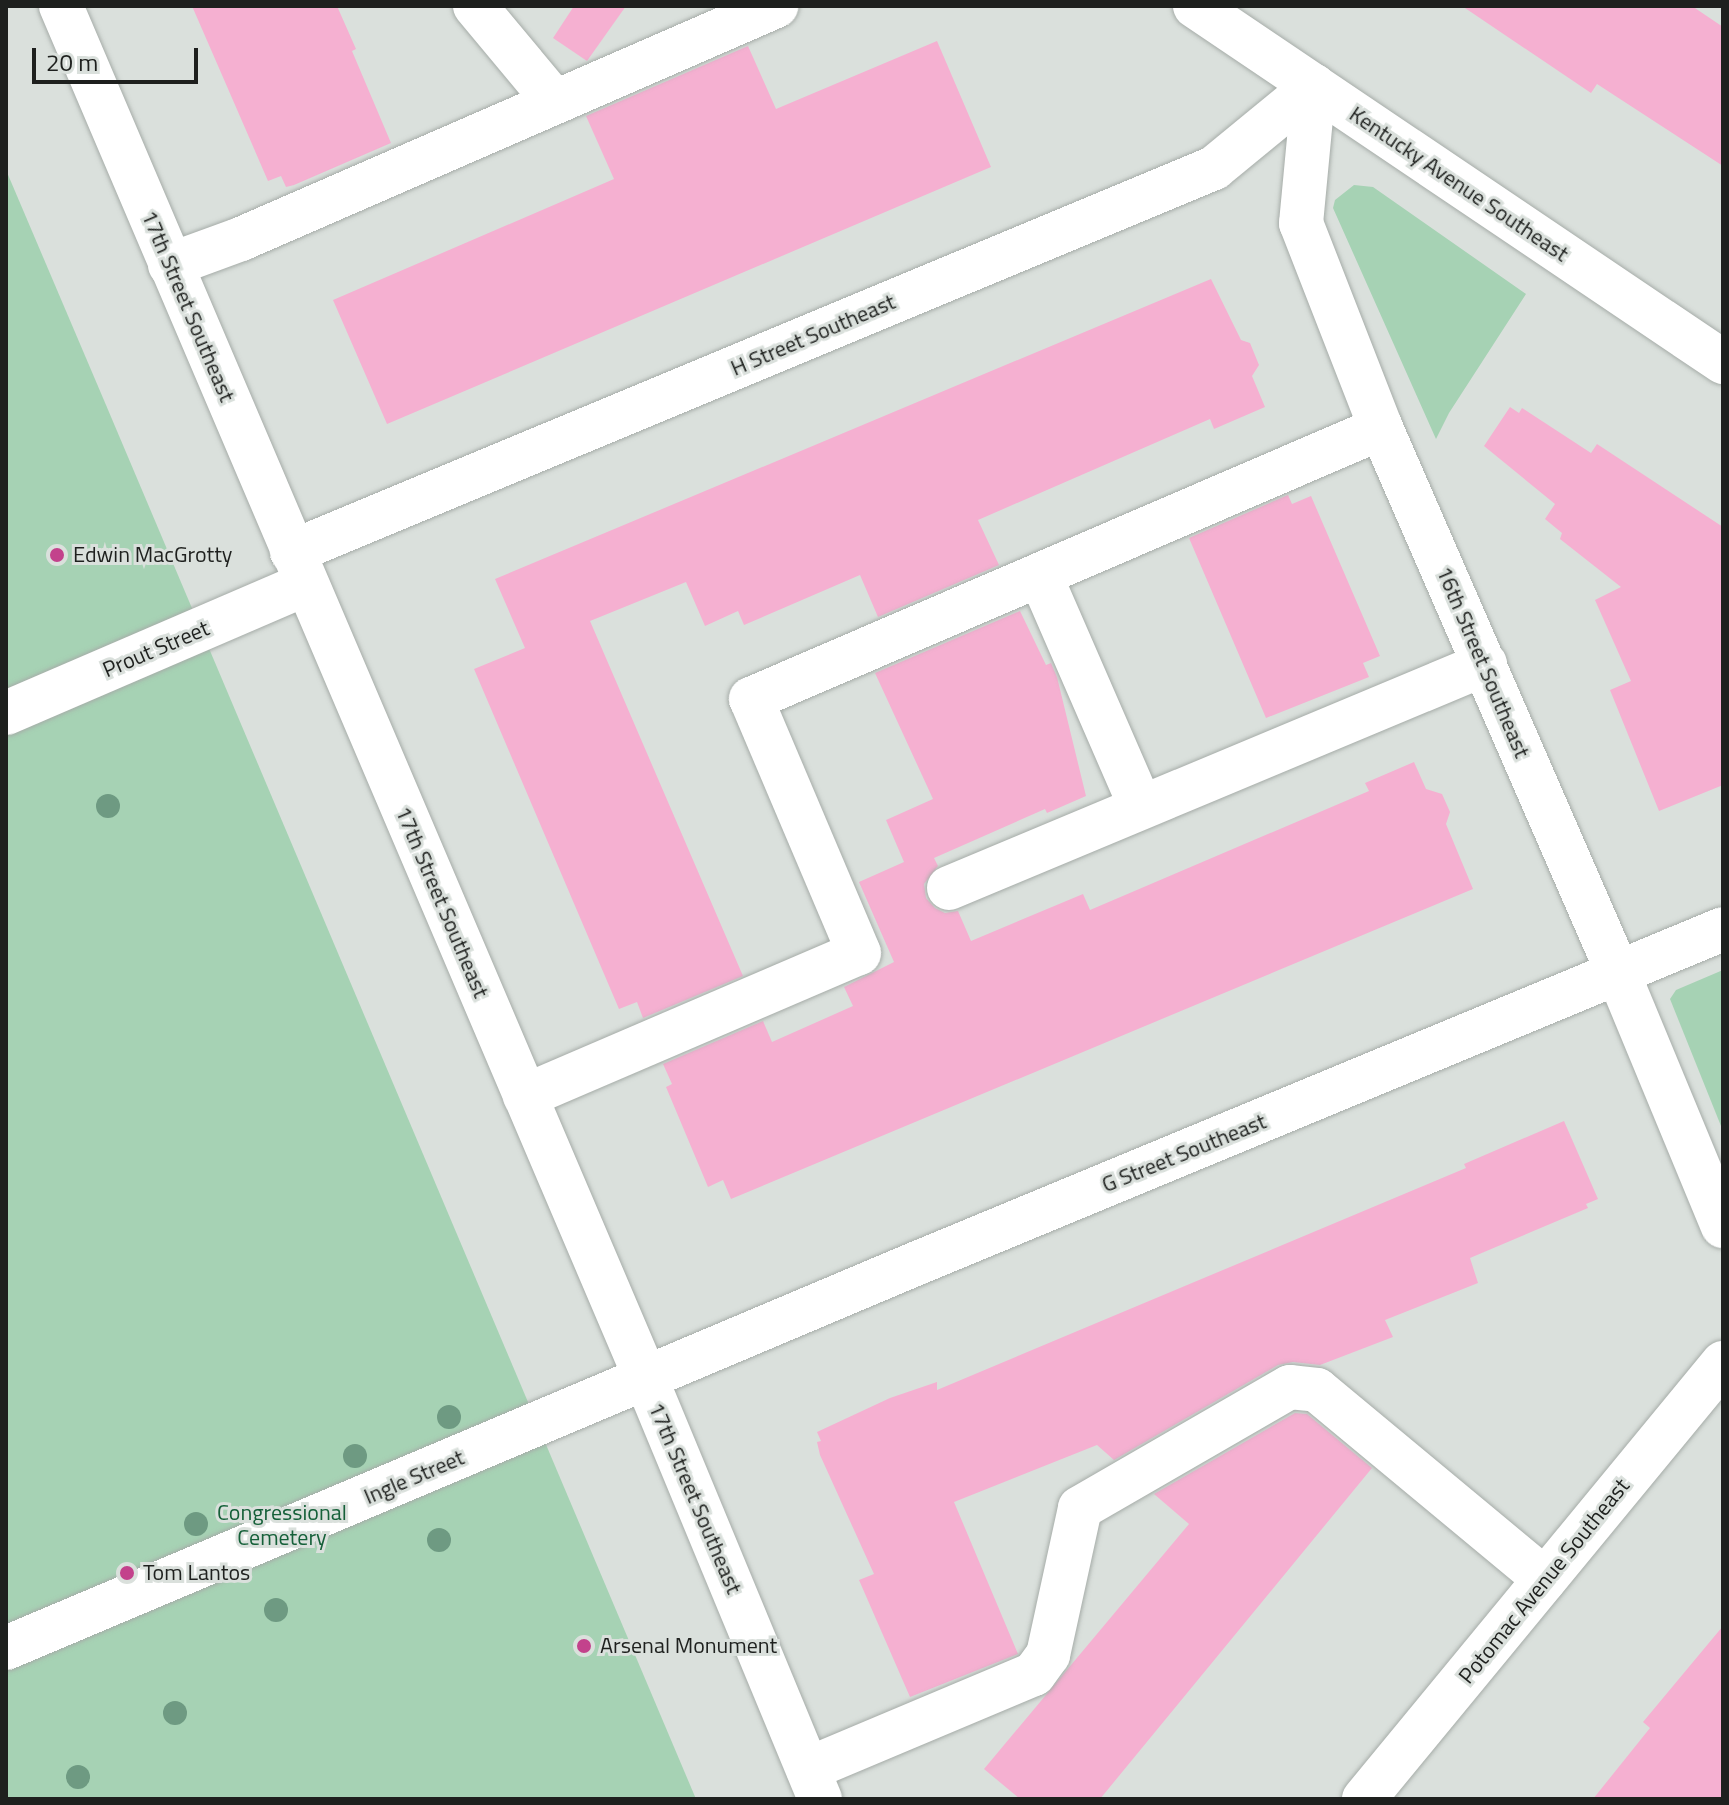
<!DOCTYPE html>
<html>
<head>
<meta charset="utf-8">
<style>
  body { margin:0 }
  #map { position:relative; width:1729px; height:1805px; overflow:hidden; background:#dae0dc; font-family:"Titillium Web",sans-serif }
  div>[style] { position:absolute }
  .green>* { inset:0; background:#a6d2b4 }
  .building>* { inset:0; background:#f5b0d1 }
  .roads { filter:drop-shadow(0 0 2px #a6aca8) drop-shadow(0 0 2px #a6aca8) }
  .minor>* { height:44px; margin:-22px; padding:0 22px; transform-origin:22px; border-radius:22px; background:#fff }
  .major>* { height:44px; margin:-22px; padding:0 22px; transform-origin:22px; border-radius:22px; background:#fff }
  .trees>* { width:24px; height:24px; margin:-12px; border-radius:50%; background:#6e9a82 }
  .dots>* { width:22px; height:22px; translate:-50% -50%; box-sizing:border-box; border:4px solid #dae0dc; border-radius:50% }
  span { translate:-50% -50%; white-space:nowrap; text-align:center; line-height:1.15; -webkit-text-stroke:6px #dae0dc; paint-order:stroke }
  .street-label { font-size:22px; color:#1e201e }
  .poi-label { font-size:22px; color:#1e201e }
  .left { translate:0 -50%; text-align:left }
  .park-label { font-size:22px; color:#156039 }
  .frame { position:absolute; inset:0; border:8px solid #1e201e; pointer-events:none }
  .scale { position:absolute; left:32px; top:48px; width:166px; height:36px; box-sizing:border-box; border:4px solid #1e201e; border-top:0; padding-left:10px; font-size:24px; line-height:28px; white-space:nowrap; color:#1e201e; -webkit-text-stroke:6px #dae0dc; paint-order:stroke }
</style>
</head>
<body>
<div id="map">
  <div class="green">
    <i style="clip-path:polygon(6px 170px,106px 405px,696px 1799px,6px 1799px)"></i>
    <i style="clip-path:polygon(1354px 185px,1373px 187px,1526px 294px,1449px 413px,1436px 439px,1333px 208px,1335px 200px)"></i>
    <i style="clip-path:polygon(1723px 970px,1723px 1131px,1670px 999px,1676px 990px)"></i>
  </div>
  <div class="building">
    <i style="clip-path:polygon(192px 6px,337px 6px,356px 49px,352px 51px,391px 143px,294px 185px,286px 187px,281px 176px,268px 181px)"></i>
    <i style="clip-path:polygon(574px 6px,626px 6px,587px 61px,553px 38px)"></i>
    <i style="clip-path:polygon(1462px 6px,1692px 6px,1723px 27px,1723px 166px,1597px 84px,1591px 93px)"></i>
    <i style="clip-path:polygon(937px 41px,991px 167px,387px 424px,333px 300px,614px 179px,586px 116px,748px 46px,776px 109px)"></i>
    <i style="clip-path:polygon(1211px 279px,1241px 340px,1250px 343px,1259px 365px,1252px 376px,1265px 407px,1214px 429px,1210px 419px,978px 520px,999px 565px,878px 617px,860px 575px,744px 625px,738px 611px,705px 626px,686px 582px,590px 621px,743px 976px,643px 1018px,637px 1002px,619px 1009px,474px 669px,525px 648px,495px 579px)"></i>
    <i style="clip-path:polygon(1510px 407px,1519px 413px,1522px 408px,1591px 453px,1597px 444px,1723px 527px,1723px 785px,1659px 811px,1610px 690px,1631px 681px,1595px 600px,1621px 587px,1560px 539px,1562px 533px,1545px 519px,1555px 504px,1484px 446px)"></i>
    <i style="clip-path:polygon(1288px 495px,1292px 504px,1311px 496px,1380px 656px,1363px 663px,1369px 677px,1266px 718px,1189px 538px)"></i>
    <i style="clip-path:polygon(1020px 611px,1046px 665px,1051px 663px,1057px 677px,1086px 796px,1047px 813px,1045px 809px,934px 858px,938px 866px,924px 884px,926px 898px,935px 908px,945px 913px,958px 911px,971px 941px,1083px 894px,1090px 910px,1369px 791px,1365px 783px,1414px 762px,1426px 789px,1442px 794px,1450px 812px,1446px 824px,1473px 889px,731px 1199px,723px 1180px,708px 1187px,666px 1087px,672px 1084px,663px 1064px,763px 1021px,772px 1042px,853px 1006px,844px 987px,894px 962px,859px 882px,904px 862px,886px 820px,933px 799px,875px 673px)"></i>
    <i style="clip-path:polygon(1564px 1121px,1598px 1199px,1586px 1204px,1588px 1208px,1470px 1258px,1478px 1283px,1385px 1320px,1393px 1337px,1320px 1365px,1293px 1362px,1278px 1365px,1114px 1460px,1097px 1445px,954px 1502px,1018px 1654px,910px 1697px,859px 1580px,874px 1574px,820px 1455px,817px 1442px,821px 1441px,817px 1432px,890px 1398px,937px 1382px,937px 1390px,1466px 1168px,1464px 1164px)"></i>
    <i style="clip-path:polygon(1295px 1413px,1307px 1414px,1372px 1468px,1100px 1799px,1020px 1799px,984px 1769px,1189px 1524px,1154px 1494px)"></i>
    <i style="clip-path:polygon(1723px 1626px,1723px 1799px,1593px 1799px,1650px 1728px,1643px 1722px)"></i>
  </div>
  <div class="roads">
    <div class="minor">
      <i style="left:61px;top:6px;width:1492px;rotate:66.92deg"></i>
      <i style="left:646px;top:1379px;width:455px;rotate:67.5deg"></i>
      <i style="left:475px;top:6px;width:125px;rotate:50.2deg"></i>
      <i style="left:1195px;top:6px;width:637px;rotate:33.99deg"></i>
      <i style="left:1314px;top:86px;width:138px;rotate:95.4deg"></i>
      <i style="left:1301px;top:223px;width:220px;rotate:68.7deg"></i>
      <i style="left:1381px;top:428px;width:594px;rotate:66.5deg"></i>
      <i style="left:1618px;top:973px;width:274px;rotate:67.5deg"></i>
      <i style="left:170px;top:265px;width:76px;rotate:-20.1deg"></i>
      <i style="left:241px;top:239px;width:584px;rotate:-23.53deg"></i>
      <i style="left:292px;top:552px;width:999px;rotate:-22.61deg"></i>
      <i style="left:1214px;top:168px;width:129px;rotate:-39.4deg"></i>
      <i style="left:1040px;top:575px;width:253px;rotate:66.5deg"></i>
      <i style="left:6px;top:713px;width:327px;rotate:-23.3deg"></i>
      <i style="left:949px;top:888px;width:581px;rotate:-22.68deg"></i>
      <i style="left:525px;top:1096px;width:363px;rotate:-23.2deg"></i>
      <i style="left:859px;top:953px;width:276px;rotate:-113deg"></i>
      <i style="left:751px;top:699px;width:686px;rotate:-23.28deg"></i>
      <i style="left:6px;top:1648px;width:992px;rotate:-22.9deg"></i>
      <i style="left:920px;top:1262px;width:869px;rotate:-22.52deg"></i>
      <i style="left:808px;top:1769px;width:245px;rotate:-22.8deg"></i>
      <i style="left:1034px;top:1674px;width:24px;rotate:-54deg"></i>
      <i style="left:1048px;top:1655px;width:150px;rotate:-77.7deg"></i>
      <i style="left:1080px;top:1508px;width:242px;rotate:-30deg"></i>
      <i style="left:1290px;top:1387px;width:27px;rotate:6deg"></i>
      <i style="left:1317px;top:1390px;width:296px;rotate:39.7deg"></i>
    </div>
    <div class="major">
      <i style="left:1364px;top:1799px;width:565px;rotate:-50.53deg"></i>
    </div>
  </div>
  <div class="trees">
    <i style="left:108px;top:806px"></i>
    <i style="left:449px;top:1417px"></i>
    <i style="left:355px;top:1456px"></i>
    <i style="left:196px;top:1524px"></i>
    <i style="left:439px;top:1540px"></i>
    <i style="left:276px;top:1610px"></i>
    <i style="left:175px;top:1713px"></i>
    <i style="left:78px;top:1777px"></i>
  </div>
  <div class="dots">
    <i style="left:57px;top:555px;background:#c3428c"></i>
    <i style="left:127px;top:1573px;background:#c3428c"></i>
    <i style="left:584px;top:1646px;background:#c3428c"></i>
  </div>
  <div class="street-label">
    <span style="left:1459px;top:184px;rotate:34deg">Kentucky Avenue Southeast</span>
    <span style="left:188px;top:306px;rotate:67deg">17th Street Southeast</span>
    <span style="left:813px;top:335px;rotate:-23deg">H Street Southeast</span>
    <span style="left:156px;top:649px;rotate:-23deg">Prout Street</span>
    <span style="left:1483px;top:662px;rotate:67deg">16th Street Southeast</span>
    <span style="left:442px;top:902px;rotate:67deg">17th Street Southeast</span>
    <span style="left:1184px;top:1153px;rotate:-22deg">G Street Southeast</span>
    <span style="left:414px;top:1477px;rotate:-23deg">Ingle Street</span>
    <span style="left:695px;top:1498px;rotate:67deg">17th Street Southeast</span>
    <span style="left:1544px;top:1581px;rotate:-51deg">Potomac Avenue Southeast</span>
  </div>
  <div class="poi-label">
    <span class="left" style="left:73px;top:555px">Edwin MacGrotty</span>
    <span class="left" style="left:143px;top:1573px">Tom Lantos</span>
    <span class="left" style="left:600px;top:1646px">Arsenal Monument</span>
  </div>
  <div class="park-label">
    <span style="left:282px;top:1525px">Congressional<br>Cemetery</span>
  </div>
  <div class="frame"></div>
  <div class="scale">20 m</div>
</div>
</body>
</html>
